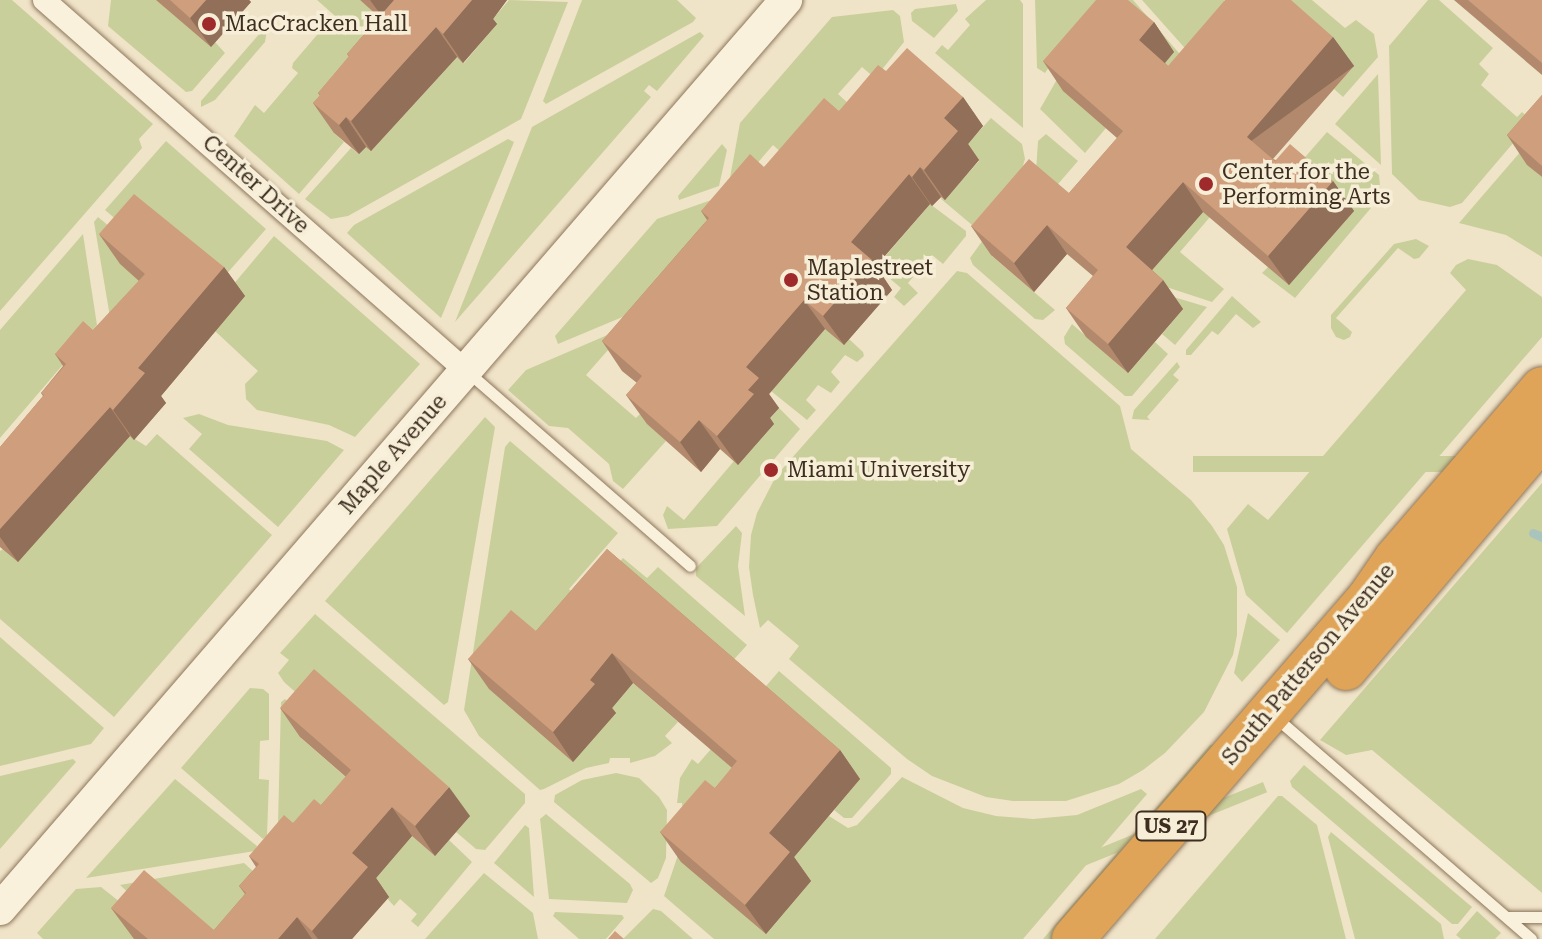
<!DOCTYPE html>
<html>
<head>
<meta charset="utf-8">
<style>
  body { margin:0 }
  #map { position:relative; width:1542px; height:939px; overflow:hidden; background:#f0e4c8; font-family:"Roboto Serif",serif }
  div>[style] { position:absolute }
  .green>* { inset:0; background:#c9cf9b; transform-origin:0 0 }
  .stream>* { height:9px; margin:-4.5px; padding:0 4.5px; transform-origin:4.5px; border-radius:4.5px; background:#a9c4bc }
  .roads { filter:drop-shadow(0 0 2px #8d765c) drop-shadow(0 0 2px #8d765c) }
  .lane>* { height:11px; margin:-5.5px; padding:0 5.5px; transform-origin:5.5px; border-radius:5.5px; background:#faf1dc }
  .street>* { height:22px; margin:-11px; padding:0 11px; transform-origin:11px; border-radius:11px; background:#faf1dc }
  .secondary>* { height:32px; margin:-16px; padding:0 16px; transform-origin:16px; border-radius:16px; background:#faf1dc }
  .highway>* { height:42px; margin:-21px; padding:0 21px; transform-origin:21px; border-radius:21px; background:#e0a458 }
  .wall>* { inset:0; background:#b2896c }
  .shaded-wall>* { inset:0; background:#916f58; transform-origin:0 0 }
  .building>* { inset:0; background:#cf9f7d }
  .dots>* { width:22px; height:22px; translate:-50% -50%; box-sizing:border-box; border:4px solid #f7eed8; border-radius:50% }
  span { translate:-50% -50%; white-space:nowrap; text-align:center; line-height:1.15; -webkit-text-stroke:7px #f7eed8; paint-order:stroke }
  .shield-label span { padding:2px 6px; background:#f7eed8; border:2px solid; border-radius:6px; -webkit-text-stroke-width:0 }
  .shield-label { font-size:20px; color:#3d2e20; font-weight:700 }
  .poi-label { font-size:22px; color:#3d2e20 }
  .left { translate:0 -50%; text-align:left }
  .street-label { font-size:22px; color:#3d2e20 }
</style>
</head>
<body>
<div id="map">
  <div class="green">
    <i style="clip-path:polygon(0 0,12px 0,153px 124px,139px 139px,142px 148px,0 311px)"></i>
    <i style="clip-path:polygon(111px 0,160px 0,211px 47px,215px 42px,225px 53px,192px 91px,186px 92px,108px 26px)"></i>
    <i style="clip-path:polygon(317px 0,360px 0,386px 22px,334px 133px,344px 142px,299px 194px,234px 136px,255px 105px,264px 113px,298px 73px,292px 68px,293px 63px,334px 15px)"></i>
    <i style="clip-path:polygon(509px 0,568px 2px,521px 119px,348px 216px,331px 219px,305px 199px,351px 148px,359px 154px,366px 147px,372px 150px,457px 57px,464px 63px,496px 25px,492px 20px)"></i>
    <i style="clip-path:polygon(582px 0,677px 0,696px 18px,693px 22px,546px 104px,543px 101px)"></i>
    <i style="clip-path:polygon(986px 0,1020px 0,1023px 4px,1023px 128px,935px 53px,942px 45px,948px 50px,970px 25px,965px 19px)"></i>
    <i style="clip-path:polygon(1035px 0,1110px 0,1069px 38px,1045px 73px,1037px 68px)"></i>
    <i style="clip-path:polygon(1127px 0,1133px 0,1185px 60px,1159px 70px,1174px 52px,1064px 91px,1106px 128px,1085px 153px,1040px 109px,1079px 41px)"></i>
    <i style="clip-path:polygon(1142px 0,1224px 0,1226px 15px,1191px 55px)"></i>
    <i style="clip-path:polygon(1277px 0,1312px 0,1345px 28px,1356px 20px,1374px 34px,1378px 57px,1343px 97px,1334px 89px,1354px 66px)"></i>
    <i style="clip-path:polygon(1428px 0,1439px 0,1493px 48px,1479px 64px,1489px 74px,1481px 85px,1517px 117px,1522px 112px,1532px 121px,1462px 203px,1450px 207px,1419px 200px,1392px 174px,1389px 46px)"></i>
    <i style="clip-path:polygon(956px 4px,958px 11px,934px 38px,912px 21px,911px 13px,915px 9px)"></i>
    <i style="clip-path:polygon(893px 10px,900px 16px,904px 42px,880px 72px,883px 85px,862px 67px,838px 94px,859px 113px,785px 156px,773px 145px,755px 166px,729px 183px,740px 123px,832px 17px)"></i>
    <i style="clip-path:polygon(268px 24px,265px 42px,215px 100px,201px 107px,201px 101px)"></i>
    <i style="clip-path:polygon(700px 32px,704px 36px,657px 91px,649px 85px,644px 91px,651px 97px,455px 322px,532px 127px)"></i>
    <i style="clip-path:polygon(1378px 74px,1381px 165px,1335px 124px)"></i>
    <i style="clip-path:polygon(991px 118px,1022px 144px,1025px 159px,1022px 169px,972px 225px,940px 198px,945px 199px,979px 161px,964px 148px)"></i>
    <i style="clip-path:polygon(1327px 132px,1379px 175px,1381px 196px,1295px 298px,1262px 273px,1268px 267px,1285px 180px)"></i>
    <i style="clip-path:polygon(1046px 134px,1078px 161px,1052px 191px,1036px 171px,1038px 141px)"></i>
    <i style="clip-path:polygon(508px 139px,514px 142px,441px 318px,347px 233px,354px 225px)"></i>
    <i style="clip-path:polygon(166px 141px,266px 229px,223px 278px,140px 240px,105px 210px)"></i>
    <i style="clip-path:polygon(722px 144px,727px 150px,719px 186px,679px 200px,678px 196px)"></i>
    <i style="clip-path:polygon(1527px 144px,1528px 165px,1542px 177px,1542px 257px,1506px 235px,1459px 223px)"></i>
    <i style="clip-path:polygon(720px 197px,723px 200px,685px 247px,644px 308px,558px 344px,555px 336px,657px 219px)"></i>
    <i style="clip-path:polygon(930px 204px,966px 231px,966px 236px,943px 264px,932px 255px,908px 283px,918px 293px,904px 306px,894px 297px,901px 288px,876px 267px)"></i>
    <i style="clip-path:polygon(1203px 211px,1210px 217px,1180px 252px,1224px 289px,1212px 302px,1154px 283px,1146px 277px)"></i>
    <i style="clip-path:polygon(98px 217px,134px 247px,166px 304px,112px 329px,94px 222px)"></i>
    <i style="clip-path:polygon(998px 219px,992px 256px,1055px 310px,1043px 320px,1035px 319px,973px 265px,970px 258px)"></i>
    <i style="clip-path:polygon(83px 234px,97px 325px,0 438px,0 330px)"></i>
    <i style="clip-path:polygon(274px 236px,420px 364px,355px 437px,329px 425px,257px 410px,246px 399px,245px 384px,258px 371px,215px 331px,232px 286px)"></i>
    <i style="clip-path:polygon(1416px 239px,1429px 246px,1419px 258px,1414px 259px,1398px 248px,1336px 318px,1352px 332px,1350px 337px,1344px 340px,1336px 337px,1331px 328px,1331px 315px,1394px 244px)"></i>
    <i style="clip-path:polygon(1468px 259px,1497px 265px,1542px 297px,1542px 337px,1287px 633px,1246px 595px,1227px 529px,1248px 504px,1268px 520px,1466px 290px,1450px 273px,1456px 265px)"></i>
    <i style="clip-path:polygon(957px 271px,967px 273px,1120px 406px,1131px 449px,1191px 500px,1212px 526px,1224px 545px,1237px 587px,1237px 635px,1233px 655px,1204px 712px,1165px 753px,1143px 770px,1119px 784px,1066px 801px,1013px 801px,986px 797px,932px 776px,907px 759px,789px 659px,799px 646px,768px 620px,760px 628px,753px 595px,749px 567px,751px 535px,757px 513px,776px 476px)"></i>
    <i style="clip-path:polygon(1167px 295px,1207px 307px,1175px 345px,1162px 334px,1183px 309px)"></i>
    <i style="clip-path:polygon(1232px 296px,1261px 322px,1253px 328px,1236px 314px,1218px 335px,1212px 331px,1191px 355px,1186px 355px,1186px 350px)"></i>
    <i style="clip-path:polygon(1072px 324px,1128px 373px,1155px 342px,1168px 354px,1132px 396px,1125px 396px,1065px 344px,1064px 337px)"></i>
    <i style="clip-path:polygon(825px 329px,849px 339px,863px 352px,864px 356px,857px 362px,845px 355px,831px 372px,840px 382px,831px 393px,818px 385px,806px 400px,816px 410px,807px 420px,771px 391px)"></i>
    <i style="clip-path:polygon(619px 330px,623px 333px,586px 375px,636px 418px,644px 410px,666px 441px,623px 489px,613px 481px,609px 464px,568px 428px,549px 426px,508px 390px,526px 370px)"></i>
    <i style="clip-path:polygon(1177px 362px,1180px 367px,1173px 375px,1179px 380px,1147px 417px,1150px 420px,1132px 419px,1134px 410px)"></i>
    <i style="clip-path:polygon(779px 408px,800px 429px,717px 526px,668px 529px,663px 515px,667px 506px,684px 520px,734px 461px,738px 465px,774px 424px,769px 420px)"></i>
    <i style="clip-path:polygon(199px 414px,228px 425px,327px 441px,344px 450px,278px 527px,189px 449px,202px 434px,183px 418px)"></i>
    <i style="clip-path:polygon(485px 417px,495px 427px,448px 702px,444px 705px,325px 601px)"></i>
    <i style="clip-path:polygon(157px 434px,272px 535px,114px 717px,0 619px,0 551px,68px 506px,130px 436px,146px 446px)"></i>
    <i style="clip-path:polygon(510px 441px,618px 533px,569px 589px,597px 614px,611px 709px,633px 683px,678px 722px,665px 736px,672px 743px,655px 756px,630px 763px,630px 758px,610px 758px,609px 763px,586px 768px,544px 789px,540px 790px,479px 736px,464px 710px,505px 447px)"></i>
    <i style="left:1542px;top:456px;width:16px;height:349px;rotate:90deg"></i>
    <i style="clip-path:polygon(1542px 483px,1542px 893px,1372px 750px,1346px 755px,1320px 740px)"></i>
    <i style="clip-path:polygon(736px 526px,742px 533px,738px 566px,745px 616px,696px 576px,696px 568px)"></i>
    <i style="clip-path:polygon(623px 558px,647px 578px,658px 567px,747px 645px,728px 666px,615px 567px)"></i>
    <i style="clip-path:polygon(1248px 613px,1280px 640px,1242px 682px,1234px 673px)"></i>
    <i style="clip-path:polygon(315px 614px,525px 794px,525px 803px,485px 850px,476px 849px,456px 832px,469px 817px,320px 714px,284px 682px,278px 673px,289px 660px,280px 653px)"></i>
    <i style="clip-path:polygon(0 637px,104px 728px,91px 744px,0 766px)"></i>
    <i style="clip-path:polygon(779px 671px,891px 768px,891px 774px,852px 818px,844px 818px,834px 810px,860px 779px,760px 693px)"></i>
    <i style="clip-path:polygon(250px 688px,263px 689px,269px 694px,269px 740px,260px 741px,259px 779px,269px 780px,267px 836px,263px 839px,181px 768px)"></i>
    <i style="clip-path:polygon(285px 699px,313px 723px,301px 738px,372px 800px,342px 835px,278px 823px,281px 702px)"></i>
    <i style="clip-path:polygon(1216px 744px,1056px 939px,1043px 939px,1210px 745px)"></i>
    <i style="clip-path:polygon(711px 749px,758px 791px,789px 862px,829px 816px,848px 828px,857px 825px,902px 777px,963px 808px,996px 816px,1033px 819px,1077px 815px,1141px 789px,1147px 794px,1023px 939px,714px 939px,664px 896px,677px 858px,679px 824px,684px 823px,682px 803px,677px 803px,680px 778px,692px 759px,698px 764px)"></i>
    <i style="clip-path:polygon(73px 759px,76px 762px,0 849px,0 776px)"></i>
    <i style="clip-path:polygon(1304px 765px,1472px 907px,1458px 924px,1452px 924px,1292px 787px,1290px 781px)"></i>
    <i style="clip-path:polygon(616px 773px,639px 778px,659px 797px,667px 810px,666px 858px,658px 878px,651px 883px,554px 802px,555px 795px,582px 780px)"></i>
    <i style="clip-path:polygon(175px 779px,257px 846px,255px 851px,86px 878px)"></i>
    <i style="left:1263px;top:782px;width:11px;height:208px;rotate:68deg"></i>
    <i style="clip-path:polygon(1278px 796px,1282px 796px,1317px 825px,1346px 939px,1155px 939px)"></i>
    <i style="clip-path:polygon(546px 814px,630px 884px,633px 890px,627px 903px,549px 899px,540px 819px)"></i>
    <i style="clip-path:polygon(525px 825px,529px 828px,534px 897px,494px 863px)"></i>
    <i style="clip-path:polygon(1331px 832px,1441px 924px,1444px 939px,1355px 939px,1328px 837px)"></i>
    <i style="clip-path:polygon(412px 836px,435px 856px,449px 840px,472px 862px,418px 927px,411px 921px,417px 914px,400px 899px,394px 906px,372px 882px)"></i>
    <i style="clip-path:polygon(244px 863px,279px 894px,211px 939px,151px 914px,120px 885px)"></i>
    <i style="clip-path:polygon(484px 873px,533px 913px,538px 939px,425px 939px)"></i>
    <i style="clip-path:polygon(101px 887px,145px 922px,134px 939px,43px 939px,37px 933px,76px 889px)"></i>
    <i style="clip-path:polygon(653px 909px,661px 911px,693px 939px,623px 939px)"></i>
    <i style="clip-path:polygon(1477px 911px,1501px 933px,1495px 939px,1461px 939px,1456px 935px)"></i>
    <i style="clip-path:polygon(555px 912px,622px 915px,624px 918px,606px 939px,579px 939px,553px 916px)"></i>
  </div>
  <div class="stream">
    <i style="left:1533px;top:533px;width:10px;rotate:24deg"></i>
  </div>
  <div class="roads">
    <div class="lane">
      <i style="left:469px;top:373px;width:293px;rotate:41.1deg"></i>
      <i style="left:1274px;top:716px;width:340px;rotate:40.9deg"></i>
      <i style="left:1507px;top:917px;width:35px"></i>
    </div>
    <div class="street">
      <i style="left:44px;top:0;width:560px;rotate:41.31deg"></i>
    </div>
    <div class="secondary">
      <i style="left:0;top:909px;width:1202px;rotate:-49.15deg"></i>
    </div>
    <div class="highway">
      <i style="left:1346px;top:669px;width:303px;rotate:-49.7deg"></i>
      <i style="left:1073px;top:939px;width:449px;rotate:-49.1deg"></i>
      <i style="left:1367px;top:600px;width:51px;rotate:-55.4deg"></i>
      <i style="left:1396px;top:558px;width:224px;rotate:-49.3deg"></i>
    </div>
  </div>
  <div class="wall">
    <i style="clip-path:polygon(156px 0,249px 0,251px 2px,211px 47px)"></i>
    <i style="clip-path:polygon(360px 0,507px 0,493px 19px,497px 24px,463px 63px,457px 57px,371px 151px,366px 147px,359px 154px,334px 133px,313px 103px,320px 96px,318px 93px,349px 57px,347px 54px,379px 17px)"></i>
    <i style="clip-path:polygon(1454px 0,1542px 0,1542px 75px)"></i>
    <i style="clip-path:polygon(1154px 22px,1174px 52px,1165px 63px,1168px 66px,1333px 37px,1354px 66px,1273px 159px,1333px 181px,1354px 211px,1289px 285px,1203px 212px,1152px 270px,1163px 280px,1183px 309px,1128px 373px,1086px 337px,1066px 308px,1093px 276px,1067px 254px,1034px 292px,991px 255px,971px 226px,1069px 193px,1117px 138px,1063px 91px,1043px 61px)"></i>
    <i style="clip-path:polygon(886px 71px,963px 97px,983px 126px,968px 144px,979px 160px,945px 200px,941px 197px,932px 206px,930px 204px,876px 266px,892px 290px,844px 345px,825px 329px,769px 394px,779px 408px,770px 418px,774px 424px,738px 465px,720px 449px,701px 472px,647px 424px,626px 395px,637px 383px,622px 371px,602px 341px,707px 220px,701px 211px,764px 167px,839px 111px)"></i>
    <i style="clip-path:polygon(1542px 95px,1542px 177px,1527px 165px,1507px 135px)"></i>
    <i style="clip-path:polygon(99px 234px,224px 267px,245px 296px,161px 396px,166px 403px,134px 440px,130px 436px,18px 562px,0 547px,0 447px,43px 396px,41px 393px,63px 366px,55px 354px,93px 330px,139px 281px,120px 264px)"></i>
    <i style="clip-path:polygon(607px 549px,840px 750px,860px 779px,794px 857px,811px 881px,766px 934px,681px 862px,660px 832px,715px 788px,732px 768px,633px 683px,612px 708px,616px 713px,573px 762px,489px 689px,468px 659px,536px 631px)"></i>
    <i style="clip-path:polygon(280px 708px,470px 816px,435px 856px,412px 836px,376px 878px,389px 897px,352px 939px,134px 939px,111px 908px,214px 930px,245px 894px,239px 886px,256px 867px,249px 856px,293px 823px,321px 805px,346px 777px,300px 737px)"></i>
  </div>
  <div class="shaded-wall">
    <i style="clip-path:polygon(206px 0,249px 0,251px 2px,211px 47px,190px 18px)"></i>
    <i style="clip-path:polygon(370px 0,394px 0,386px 22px)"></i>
    <i style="clip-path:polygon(472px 0,507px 0,493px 19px,497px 24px,463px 63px,443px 34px)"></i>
    <i style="clip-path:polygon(1154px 22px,1174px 52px,1159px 70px,1139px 40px)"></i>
    <i style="clip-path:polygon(436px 27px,457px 57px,371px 151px,351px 121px)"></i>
    <i style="left:1333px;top:37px;width:36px;height:132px;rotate:54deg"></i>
    <i style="clip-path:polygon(963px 97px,983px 126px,968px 144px,979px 160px,945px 200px,924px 170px,944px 118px)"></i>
    <i style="clip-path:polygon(346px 117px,366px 147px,359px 154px,339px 125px)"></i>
    <i style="clip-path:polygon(920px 167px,941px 197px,932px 206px,912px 177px)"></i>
    <i style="clip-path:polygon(909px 174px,930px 204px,876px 266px,892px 290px,844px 345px,823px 316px,851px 242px)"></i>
    <i style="clip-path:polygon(1333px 181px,1354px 211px,1289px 285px,1268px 256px)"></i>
    <i style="clip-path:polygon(1183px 182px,1203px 212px,1146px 277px,1126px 247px)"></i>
    <i style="clip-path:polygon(1047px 225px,1067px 254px,1034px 292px,1014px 263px)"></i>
    <i style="clip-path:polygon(224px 267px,245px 296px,161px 396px,166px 403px,134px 440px,113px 410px,138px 368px)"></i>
    <i style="clip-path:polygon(1163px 280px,1183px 309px,1128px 373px,1108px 344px)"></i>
    <i style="clip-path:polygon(804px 300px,825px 329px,769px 394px,779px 408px,770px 418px,774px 424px,738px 465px,717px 436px,748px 390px,746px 367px)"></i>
    <i style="clip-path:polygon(110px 407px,130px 436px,18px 562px,0 537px,0 529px)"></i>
    <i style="clip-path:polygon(699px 420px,720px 449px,701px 472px,680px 442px)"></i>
    <i style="clip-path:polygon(612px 653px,633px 683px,612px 708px,616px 713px,573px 762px,553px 732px,590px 680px)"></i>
    <i style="clip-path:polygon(840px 750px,860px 779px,794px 857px,811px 881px,766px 934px,745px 905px,769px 833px)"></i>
    <i style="clip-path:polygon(449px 787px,470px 816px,435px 856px,415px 826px)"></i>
    <i style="clip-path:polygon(392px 807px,412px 836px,376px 878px,389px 897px,352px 939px,318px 939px,312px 931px,352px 853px)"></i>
    <i style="clip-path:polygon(297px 917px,312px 939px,278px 939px)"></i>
  </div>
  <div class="building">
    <i style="clip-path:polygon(170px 0,206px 0,190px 18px)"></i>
    <i style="clip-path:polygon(394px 0,472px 0,443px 34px,436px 27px,351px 121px,346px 117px,339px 125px,313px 103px,320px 95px,318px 93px,349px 56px,347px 54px)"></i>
    <i style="clip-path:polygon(1096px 0,1128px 0,1154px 22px,1139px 40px,1168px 66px,1225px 0,1291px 0,1333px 37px,1247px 137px,1275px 161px,1290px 144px,1333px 181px,1268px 256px,1183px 182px,1126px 247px,1163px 280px,1108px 344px,1066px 308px,1098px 270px,1047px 225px,1014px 263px,971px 226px,1029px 159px,1069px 193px,1123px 131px,1043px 61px)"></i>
    <i style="clip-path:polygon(1468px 0,1542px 0,1542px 63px)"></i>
    <i style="clip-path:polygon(907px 48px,963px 97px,944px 118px,958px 131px,924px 170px,920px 167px,912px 177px,909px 174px,851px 242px,872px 260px,823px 316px,804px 300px,746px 367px,759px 378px,748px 390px,754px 394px,717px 436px,699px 420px,680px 442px,626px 395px,642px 376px,602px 341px,709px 218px,701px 211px,750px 154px,764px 167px,824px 98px,839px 111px,878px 65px,886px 71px)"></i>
    <i style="clip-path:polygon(1542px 95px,1542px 166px,1507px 135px)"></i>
    <i style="clip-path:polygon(134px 194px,224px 267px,138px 368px,145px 373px,113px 410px,110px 407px,0 529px,0 447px,44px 395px,41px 393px,66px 364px,55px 354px,83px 321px,93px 330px,145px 274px,99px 234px)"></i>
    <i style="clip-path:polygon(607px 549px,840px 750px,769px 833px,790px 852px,745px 905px,660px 832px,705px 780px,715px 788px,737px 761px,612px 653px,590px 680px,595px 684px,553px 732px,468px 659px,511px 610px,536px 631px)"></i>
    <i style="clip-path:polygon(314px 669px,449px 787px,415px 826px,392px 807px,352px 853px,368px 867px,312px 931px,297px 917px,278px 939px,148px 939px,111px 908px,144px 870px,214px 930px,246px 893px,239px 886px,259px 864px,249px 856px,284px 815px,293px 823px,314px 799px,321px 805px,351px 770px,280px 708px)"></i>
    <i style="clip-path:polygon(615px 931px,624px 939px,608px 939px)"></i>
  </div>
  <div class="dots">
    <i style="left:209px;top:24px;background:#9e2a2b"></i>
    <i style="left:1206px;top:184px;background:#9e2a2b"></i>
    <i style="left:791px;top:280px;background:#9e2a2b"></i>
    <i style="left:771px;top:470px;background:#9e2a2b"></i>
  </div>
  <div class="shield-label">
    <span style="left:1171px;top:826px">US 27</span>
  </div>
  <div class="poi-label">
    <span class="left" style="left:225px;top:24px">MacCracken Hall</span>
    <span class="left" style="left:1222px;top:184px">Center for the<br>Performing Arts</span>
    <span class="left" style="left:807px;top:280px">Maplestreet<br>Station</span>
    <span class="left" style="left:787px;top:470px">Miami University</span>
  </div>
  <div class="street-label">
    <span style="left:256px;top:184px;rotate:42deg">Center Drive</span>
    <span style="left:393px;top:454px;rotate:-49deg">Maple Avenue</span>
    <span style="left:1308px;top:664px;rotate:-50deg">South Patterson Avenue</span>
  </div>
</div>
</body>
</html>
